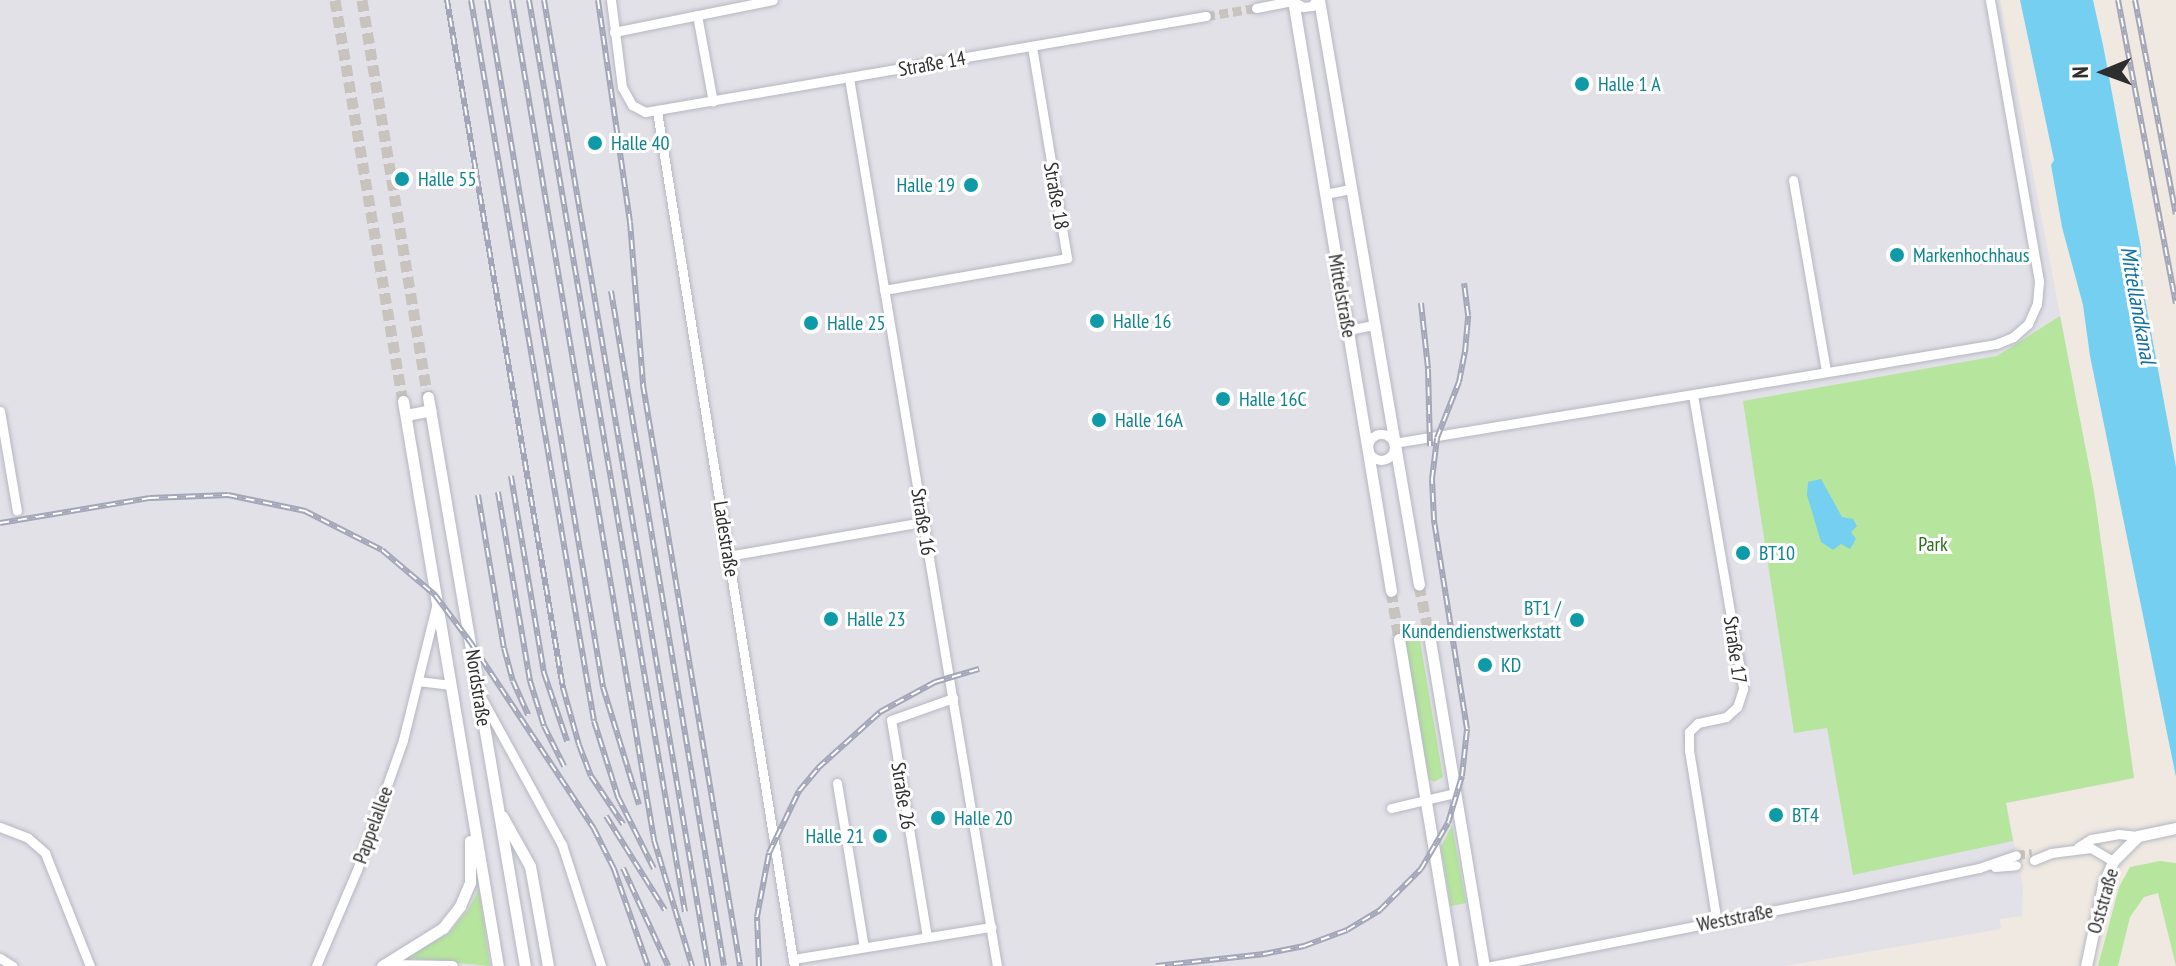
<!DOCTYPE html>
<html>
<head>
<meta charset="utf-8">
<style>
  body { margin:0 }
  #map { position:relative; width:2176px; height:966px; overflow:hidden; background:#efe9e1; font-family:"PT Sans Narrow",sans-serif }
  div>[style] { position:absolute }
  .industrial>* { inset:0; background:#e3e1e8 }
  .green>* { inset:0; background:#b6e59e }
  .water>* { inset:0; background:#75cff0 }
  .minor-tunnel>* { height:9px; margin-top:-4.5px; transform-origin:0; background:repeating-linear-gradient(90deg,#c8c4bd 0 9px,transparent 0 13.5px) }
  .tertiary-tunnel>* { height:11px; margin-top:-5.5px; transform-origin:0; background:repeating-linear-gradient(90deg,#c8c4bd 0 11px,transparent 0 16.5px) }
  .roads { filter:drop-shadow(0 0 2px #b4b7c1) drop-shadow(0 0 2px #b4b7c1) }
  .minor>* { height:9px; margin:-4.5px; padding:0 4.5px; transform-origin:4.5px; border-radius:4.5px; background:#fff }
  .minor>.ring { margin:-4.5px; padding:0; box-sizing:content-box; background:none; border:9px solid #fff; border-radius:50% }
  .tertiary>* { height:11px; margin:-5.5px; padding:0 5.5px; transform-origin:5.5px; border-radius:5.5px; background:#fff }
  .rail>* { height:6px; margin-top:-3px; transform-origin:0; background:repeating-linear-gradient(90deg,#fff 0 9px,#a3a6b8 0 18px); box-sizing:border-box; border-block:2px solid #a3a6b8 }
  .dots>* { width:22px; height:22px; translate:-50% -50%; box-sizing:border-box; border:4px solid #fff; border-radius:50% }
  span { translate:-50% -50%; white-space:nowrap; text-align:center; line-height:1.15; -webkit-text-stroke:6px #fff; paint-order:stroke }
  .street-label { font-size:20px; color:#2e2e2e }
  .culture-label { font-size:20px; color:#0d838f }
  .left { translate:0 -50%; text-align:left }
  .right { translate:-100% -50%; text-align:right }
  .park-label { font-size:20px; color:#2c6e1b }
  .water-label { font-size:22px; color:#0d6fa3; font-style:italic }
  .north { position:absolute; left:2064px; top:32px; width:80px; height:80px; -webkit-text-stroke:6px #fff; paint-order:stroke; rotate:269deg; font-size:22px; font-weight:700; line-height:32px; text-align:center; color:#2e2e2e }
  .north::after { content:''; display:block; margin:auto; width:28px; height:36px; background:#2e2e2e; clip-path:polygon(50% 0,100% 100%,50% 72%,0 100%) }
</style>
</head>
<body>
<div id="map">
  <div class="industrial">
    <i style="clip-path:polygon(0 0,2000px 0,2094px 492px,2134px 778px,2006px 803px,2023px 886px,2022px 916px,2000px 919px,2001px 929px,1785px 966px,0 966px)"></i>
  </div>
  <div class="green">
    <i style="clip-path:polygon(2060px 316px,2094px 492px,2134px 778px,2006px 803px,2013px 841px,1853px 875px,1827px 728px,1794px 733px,1743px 401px,1997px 356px)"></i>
    <i style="clip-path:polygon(1419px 635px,1443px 777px,1434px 782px,1429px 779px,1405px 638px)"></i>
    <i style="clip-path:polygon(1452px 825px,1466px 903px,1451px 906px,1441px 847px)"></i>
    <i style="clip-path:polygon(2160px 861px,2176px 863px,2176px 966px,2158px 893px,2144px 897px,2130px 917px,2118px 966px,2098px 966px,2119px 887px,2130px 867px)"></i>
    <i style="clip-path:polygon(479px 889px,490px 966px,406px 958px,449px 933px,468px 910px)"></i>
  </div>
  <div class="water">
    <i style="clip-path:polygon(2020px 0,2093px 0,2103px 45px,2141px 248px,2143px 288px,2176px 467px,2176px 777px,2090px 356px,2083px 305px,2062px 227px,2051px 165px,2054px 160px)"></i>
    <i style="clip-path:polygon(1821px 479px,1842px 517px,1853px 519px,1857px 526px,1851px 532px,1856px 539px,1850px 549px,1841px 544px,1833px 550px,1821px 542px,1807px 495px,1808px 482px)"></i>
  </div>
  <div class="minor-tunnel">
    <i style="left:1206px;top:16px;width:51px;rotate:-9.1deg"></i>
    <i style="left:2016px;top:855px;width:16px;rotate:-7deg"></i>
  </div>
  <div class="tertiary-tunnel">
    <i style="left:335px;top:0;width:407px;rotate:80.4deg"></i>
    <i style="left:362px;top:0;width:402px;rotate:80.6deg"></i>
    <i style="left:1419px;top:585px;width:50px;rotate:78.5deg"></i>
    <i style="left:1391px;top:591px;width:49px;rotate:80.5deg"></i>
  </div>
  <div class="roads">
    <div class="minor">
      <i style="left:611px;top:0;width:88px;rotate:82.8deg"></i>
      <i style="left:622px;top:87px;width:21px;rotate:61deg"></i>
      <i style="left:632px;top:105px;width:15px;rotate:28deg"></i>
      <i style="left:645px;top:112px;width:569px;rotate:-9.71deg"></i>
      <i style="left:1256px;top:8px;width:38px;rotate:-11deg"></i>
      <i style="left:1293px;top:1px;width:12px;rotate:31deg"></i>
      <i style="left:1303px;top:7px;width:9px;rotate:-6deg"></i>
      <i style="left:1312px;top:6px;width:7px;rotate:-56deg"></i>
      <i style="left:697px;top:15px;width:88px;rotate:79.6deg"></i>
      <i style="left:614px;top:32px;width:162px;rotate:-11.4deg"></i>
      <i style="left:849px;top:78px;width:900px;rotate:80.54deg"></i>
      <i style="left:657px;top:111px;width:866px;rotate:80.9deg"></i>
      <i style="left:1793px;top:180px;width:195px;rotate:80.2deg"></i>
      <i style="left:1325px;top:194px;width:26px;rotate:-11deg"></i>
      <i style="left:884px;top:290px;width:186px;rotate:-9.9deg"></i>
      <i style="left:1067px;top:258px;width:215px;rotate:-99.4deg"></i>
      <i style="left:1348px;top:330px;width:26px;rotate:-11deg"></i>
      <i style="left:1693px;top:395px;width:298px;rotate:80.3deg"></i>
      <i style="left:1743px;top:689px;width:19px;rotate:108deg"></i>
      <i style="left:1737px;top:707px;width:15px;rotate:138deg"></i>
      <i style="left:1726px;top:717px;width:29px;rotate:168deg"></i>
      <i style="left:1698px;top:723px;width:13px;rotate:135deg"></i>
      <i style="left:1689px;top:732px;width:18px;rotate:90deg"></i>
      <i style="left:1689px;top:750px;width:175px;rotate:80.8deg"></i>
      <i style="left:0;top:411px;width:101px;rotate:80.4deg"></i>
      <i class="ring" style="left:1368px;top:434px;width:17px;height:17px"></i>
      <i style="left:1394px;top:443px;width:495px;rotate:-9.3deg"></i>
      <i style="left:1882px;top:363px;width:116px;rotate:-9.5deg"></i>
      <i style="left:1996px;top:344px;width:18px;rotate:-22deg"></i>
      <i style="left:2013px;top:337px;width:20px;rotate:-41deg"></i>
      <i style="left:2028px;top:324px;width:22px;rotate:-66deg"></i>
      <i style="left:2037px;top:304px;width:23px;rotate:-85deg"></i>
      <i style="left:2039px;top:281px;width:285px;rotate:-99.9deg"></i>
      <i style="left:728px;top:556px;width:198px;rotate:-9.9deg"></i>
      <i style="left:418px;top:681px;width:31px;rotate:7deg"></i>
      <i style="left:481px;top:697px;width:169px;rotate:61.3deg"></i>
      <i style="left:562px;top:845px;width:127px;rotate:72.1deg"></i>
      <i style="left:837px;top:783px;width:166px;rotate:80.7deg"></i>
      <i style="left:1391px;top:808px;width:66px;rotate:-13.2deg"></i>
      <i style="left:0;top:827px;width:30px;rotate:21deg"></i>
      <i style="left:28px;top:838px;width:23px;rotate:41deg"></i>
      <i style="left:45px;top:853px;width:122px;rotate:68.3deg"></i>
      <i style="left:2078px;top:847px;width:15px;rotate:-32deg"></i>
      <i style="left:2091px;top:839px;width:27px;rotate:-10deg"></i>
      <i style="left:2118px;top:834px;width:20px;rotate:6deg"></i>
      <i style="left:2034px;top:860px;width:18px;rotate:-22deg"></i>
      <i style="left:2051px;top:853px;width:40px;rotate:-7.1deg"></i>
      <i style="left:2091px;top:848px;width:26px;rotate:31deg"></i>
      <i style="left:1995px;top:867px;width:21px;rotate:-5deg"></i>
      <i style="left:927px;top:937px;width:220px;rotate:-99.4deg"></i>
      <i style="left:891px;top:720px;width:66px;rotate:-19.5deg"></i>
      <i style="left:0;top:958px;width:15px;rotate:32deg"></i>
      <i style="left:793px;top:959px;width:201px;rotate:-9.2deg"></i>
      <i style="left:316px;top:966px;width:104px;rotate:-66.9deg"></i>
      <i style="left:357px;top:870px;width:138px;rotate:-70.5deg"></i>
      <i style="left:403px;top:740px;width:137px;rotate:-76.1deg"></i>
      <i style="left:1491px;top:966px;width:368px;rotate:-11.1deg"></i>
      <i style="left:1852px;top:895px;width:130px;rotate:-12deg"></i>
      <i style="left:1979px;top:868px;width:39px;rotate:-19deg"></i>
    </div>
    <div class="tertiary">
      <i style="left:1293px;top:0;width:599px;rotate:80.58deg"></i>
      <i style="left:1319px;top:0;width:593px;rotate:80.3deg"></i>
      <i style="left:428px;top:397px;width:577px;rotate:80.33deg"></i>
      <i style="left:403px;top:401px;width:573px;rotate:80.46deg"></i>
      <i style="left:406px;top:415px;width:25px;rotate:-11deg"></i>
      <i style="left:1429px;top:634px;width:337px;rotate:80.6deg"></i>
      <i style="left:1399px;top:639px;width:331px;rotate:80.6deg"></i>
      <i style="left:502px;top:816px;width:57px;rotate:60.8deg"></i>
      <i style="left:530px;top:866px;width:102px;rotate:79.8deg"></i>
      <i style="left:387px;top:965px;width:65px;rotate:0.9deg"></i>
      <i style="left:382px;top:966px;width:72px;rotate:-31.9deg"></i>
      <i style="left:443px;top:928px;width:28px;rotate:-52deg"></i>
      <i style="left:460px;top:906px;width:26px;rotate:-67deg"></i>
      <i style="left:470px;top:882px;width:41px;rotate:-90deg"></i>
      <i style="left:2086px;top:966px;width:83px;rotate:-78.1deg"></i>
      <i style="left:2103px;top:885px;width:26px;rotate:-67deg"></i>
      <i style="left:2113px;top:861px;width:35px;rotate:-45deg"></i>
      <i style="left:2138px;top:836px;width:39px;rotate:-12deg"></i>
    </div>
  </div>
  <div class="rail">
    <i style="left:447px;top:0;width:698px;rotate:80.43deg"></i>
    <i style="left:563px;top:688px;width:59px;rotate:74.3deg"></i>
    <i style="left:579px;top:745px;width:33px;rotate:69deg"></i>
    <i style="left:591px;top:776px;width:58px;rotate:56.3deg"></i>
    <i style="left:471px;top:0;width:731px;rotate:80.32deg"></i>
    <i style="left:594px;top:721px;width:80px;rotate:72.5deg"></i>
    <i style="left:618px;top:797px;width:80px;rotate:63.4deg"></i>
    <i style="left:487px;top:0;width:697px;rotate:80.42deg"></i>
    <i style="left:603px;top:687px;width:123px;rotate:73deg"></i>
    <i style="left:512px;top:0;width:852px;rotate:80.4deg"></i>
    <i style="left:654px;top:840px;width:132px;rotate:73.2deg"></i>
    <i style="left:529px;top:0;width:925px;rotate:80.29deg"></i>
    <i style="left:544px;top:0;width:980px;rotate:80.36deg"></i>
    <i style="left:598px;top:0;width:224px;rotate:81.8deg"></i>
    <i style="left:630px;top:222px;width:164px;rotate:85.4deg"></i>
    <i style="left:643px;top:385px;width:589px;rotate:80.52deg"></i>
    <i style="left:2118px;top:0;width:309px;rotate:79.2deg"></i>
    <i style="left:2135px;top:0;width:218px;rotate:79.2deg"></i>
    <i style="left:611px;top:291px;width:684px;rotate:80.5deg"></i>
    <i style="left:1421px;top:303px;width:66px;rotate:83.9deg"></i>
    <i style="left:1428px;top:369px;width:77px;rotate:88.5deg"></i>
    <i style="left:511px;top:476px;width:200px;rotate:80.5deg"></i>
    <i style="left:544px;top:673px;width:72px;rotate:71.3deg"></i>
    <i style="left:498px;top:492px;width:192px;rotate:80.4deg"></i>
    <i style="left:530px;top:681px;width:47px;rotate:72.7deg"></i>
    <i style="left:544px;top:726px;width:45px;rotate:63.4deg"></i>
    <i style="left:478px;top:495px;width:155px;rotate:80.4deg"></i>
    <i style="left:504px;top:648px;width:34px;rotate:75deg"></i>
    <i style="left:513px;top:681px;width:37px;rotate:66deg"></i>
    <i style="left:0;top:523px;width:152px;rotate:-9.5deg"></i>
    <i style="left:150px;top:498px;width:78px;rotate:-2.2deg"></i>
    <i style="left:228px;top:495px;width:79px;rotate:11.7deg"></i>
    <i style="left:305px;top:511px;width:86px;rotate:26.9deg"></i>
    <i style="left:382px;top:550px;width:70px;rotate:40.3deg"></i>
    <i style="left:435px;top:595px;width:60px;rotate:53.1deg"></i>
    <i style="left:471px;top:643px;width:223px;rotate:56.5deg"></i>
    <i style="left:594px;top:829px;width:45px;rotate:63.4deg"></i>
    <i style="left:614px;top:869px;width:103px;rotate:70.7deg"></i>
    <i style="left:606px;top:816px;width:111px;rotate:57.9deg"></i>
    <i style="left:623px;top:868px;width:108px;rotate:65.3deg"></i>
    <i style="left:759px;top:966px;width:49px;rotate:-92.3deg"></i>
    <i style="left:757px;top:917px;width:65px;rotate:-79.4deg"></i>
    <i style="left:769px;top:853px;width:69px;rotate:-64.2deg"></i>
    <i style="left:799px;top:791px;width:30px;rotate:-50deg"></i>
    <i style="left:818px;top:768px;width:84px;rotate:-42.1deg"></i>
    <i style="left:880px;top:712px;width:63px;rotate:-28.6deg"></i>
    <i style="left:935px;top:682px;width:46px;rotate:-16.5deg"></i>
    <i style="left:1156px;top:966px;width:109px;rotate:-6.3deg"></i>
    <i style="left:1264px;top:954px;width:41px;rotate:-11.3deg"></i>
    <i style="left:1304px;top:946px;width:46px;rotate:-20.4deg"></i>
    <i style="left:1347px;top:930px;width:39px;rotate:-31deg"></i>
    <i style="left:1380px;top:910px;width:58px;rotate:-45deg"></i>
    <i style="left:1421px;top:869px;width:53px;rotate:-59.6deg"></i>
    <i style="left:1448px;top:823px;width:49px;rotate:-73.4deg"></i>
    <i style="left:1462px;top:776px;width:47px;rotate:-83.9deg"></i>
    <i style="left:1467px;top:729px;width:212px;rotate:-99deg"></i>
    <i style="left:1434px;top:520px;width:41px;rotate:-92.8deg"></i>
    <i style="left:1432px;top:479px;width:41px;rotate:-83deg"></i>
    <i style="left:1437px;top:438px;width:60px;rotate:-68.6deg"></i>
    <i style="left:1459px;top:382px;width:31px;rotate:-79deg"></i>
    <i style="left:1465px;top:352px;width:37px;rotate:-85deg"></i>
    <i style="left:1468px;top:315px;width:32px;rotate:-97deg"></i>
  </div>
  <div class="dots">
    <i style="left:1582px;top:84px;background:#0f9aa8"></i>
    <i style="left:595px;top:143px;background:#0f9aa8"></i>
    <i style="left:402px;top:179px;background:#0f9aa8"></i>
    <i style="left:971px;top:185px;background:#0f9aa8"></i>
    <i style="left:1897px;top:255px;background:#0f9aa8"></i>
    <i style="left:1097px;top:321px;background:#0f9aa8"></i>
    <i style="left:811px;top:323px;background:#0f9aa8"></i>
    <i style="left:1223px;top:399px;background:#0f9aa8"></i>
    <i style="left:1099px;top:420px;background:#0f9aa8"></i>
    <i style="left:1743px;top:553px;background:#0f9aa8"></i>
    <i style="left:831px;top:619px;background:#0f9aa8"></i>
    <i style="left:1577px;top:620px;background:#0f9aa8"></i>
    <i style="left:1485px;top:665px;background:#0f9aa8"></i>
    <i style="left:1776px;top:815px;background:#0f9aa8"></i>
    <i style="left:938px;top:818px;background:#0f9aa8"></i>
    <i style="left:880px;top:836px;background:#0f9aa8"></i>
  </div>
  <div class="street-label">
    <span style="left:932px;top:64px;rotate:-10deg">Straße 14</span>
    <span style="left:1056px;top:196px;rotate:80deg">Straße 18</span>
    <span style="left:1342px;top:296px;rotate:80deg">Mittelstraße</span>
    <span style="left:923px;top:522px;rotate:81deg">Straße 16</span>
    <span style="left:726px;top:539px;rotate:81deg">Ladestraße</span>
    <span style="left:1735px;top:650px;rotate:82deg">Straße 17</span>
    <span style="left:478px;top:688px;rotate:81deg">Nordstraße</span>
    <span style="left:903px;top:796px;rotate:81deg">Straße 26</span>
    <span style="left:373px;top:825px;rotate:-70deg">Pappelallee</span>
    <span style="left:2103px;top:901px;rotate:-74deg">Oststraße</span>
    <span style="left:1735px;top:918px;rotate:-11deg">Weststraße</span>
  </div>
  <div class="culture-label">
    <span class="left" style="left:1598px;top:84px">Halle 1 A</span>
    <span class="left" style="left:611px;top:143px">Halle 40</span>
    <span class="left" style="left:418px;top:179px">Halle 55</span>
    <span class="right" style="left:955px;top:185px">Halle 19</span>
    <span class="left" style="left:1913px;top:255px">Markenhochhaus</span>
    <span class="left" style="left:1113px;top:321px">Halle 16</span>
    <span class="left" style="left:827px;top:323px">Halle 25</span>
    <span class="left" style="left:1239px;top:399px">Halle 16C</span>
    <span class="left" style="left:1115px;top:420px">Halle 16A</span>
    <span class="left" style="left:1759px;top:553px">BT10</span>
    <span class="right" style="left:1561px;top:620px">BT1 /<br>Kundendienstwerkstatt</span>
    <span class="left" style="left:847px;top:619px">Halle 23</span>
    <span class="left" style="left:1501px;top:665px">KD</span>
    <span class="left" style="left:1792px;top:815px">BT4</span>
    <span class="left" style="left:954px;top:818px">Halle 20</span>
    <span class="right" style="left:864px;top:836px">Halle 21</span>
  </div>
  <div class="park-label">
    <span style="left:1933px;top:544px">Park</span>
  </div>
  <div class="water-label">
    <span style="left:2138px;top:305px;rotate:80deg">Mittellandkanal</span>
  </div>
  <div class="north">N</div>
</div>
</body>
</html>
